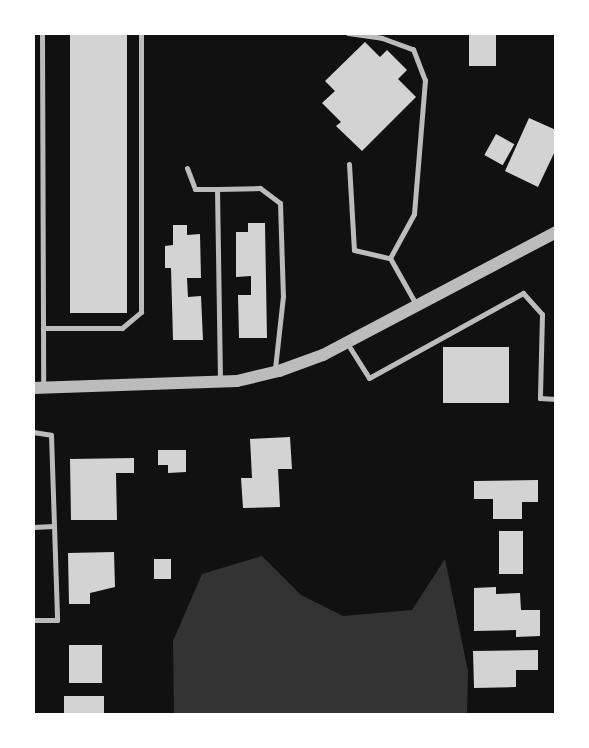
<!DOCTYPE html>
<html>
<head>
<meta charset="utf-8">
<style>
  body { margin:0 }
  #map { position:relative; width:589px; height:748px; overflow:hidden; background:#111; font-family:"Public Sans",sans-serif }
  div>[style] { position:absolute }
  .water>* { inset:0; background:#333 }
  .building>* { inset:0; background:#d3d3d3; transform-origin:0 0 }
  .service>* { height:5px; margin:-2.5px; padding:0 2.5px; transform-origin:2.5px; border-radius:2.5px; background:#bcbcbc }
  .tertiary>* { height:12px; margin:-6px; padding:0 6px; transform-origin:6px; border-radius:6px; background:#bcbcbc }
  span { translate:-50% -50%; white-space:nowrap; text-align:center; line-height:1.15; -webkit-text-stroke:5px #fff; paint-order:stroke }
  .frame { position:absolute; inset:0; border:35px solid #fff; pointer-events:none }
</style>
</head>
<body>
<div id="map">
  <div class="water">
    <i style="clip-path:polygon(262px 556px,301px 595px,343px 616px,412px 610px,445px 559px,468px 671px,467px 715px,174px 715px,173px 641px,202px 574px)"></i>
  </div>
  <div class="building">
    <i style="left:70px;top:33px;width:57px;height:280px"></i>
    <i style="left:469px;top:33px;width:27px;height:33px"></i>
    <i style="clip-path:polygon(365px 42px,380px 57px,387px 50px,407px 70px,398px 79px,416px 97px,362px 151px,336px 126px,341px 122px,322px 103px,335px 91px,325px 81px)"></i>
    <i style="clip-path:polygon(529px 118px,556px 130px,556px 149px,538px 187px,505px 171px)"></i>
    <i style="left:496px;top:134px;width:21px;height:24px;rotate:29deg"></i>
    <i style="clip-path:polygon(248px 223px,265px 223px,267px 338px,239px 338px,238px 295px,251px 295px,251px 276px,236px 277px,236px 232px,248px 232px)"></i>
    <i style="clip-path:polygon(173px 225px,187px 225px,187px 235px,200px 234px,201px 278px,187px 278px,188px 297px,201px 296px,203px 340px,173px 340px,171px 268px,165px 268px,165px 246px,173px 245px)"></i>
    <i style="left:509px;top:347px;width:56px;height:66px;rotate:90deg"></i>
    <i style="clip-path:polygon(290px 437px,292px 469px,278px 469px,280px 507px,243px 508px,241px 478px,252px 478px,250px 439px)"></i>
    <i style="clip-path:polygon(158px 450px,186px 450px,186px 472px,168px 473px,168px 465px,158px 465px)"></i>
    <i style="clip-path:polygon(134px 458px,134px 473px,116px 473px,117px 520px,71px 520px,70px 459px)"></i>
    <i style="clip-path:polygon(538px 480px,538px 502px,522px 502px,522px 519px,493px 519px,493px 499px,474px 499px,474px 481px)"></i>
    <i style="left:523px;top:531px;width:43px;height:24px;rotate:90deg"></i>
    <i style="clip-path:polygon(114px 552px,115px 587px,90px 593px,90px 604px,69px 604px,68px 553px)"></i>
    <i style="left:154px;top:559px;width:17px;height:20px"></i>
    <i style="clip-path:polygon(496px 587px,496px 594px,520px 593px,521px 610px,540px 610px,540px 636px,516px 637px,516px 630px,474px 631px,474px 588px)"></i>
    <i style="left:102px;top:645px;width:38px;height:33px;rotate:90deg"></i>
    <i style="clip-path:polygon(538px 650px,538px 670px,516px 670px,516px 687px,474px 688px,473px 651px)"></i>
    <i style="left:64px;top:696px;width:40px;height:19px"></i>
  </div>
  <div class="service">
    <i style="left:42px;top:33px;width:354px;rotate:89.8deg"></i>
    <i style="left:348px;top:33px;width:34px;rotate:8deg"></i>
    <i style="left:382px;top:38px;width:33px;rotate:20deg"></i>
    <i style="left:413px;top:49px;width:33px;rotate:69deg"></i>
    <i style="left:425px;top:80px;width:134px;rotate:94.7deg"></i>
    <i style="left:414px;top:214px;width:50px;rotate:118.6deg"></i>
    <i style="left:349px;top:164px;width:86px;rotate:86.7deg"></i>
    <i style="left:354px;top:250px;width:37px;rotate:13deg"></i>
    <i style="left:390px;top:258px;width:55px;rotate:60.6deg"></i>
    <i style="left:187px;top:168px;width:22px;rotate:69deg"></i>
    <i style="left:195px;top:189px;width:22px"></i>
    <i style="left:217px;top:189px;width:193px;rotate:89.1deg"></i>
    <i style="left:217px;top:189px;width:43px;rotate:-1.3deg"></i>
    <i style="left:260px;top:188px;width:25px;rotate:37deg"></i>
    <i style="left:280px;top:203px;width:93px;rotate:88.2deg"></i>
    <i style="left:283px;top:296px;width:73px;rotate:96.3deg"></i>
    <i style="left:43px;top:328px;width:79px"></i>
    <i style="left:122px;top:328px;width:25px;rotate:-40deg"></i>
    <i style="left:141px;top:312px;width:279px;rotate:-90deg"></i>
    <i style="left:347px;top:343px;width:41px;rotate:57.8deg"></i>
    <i style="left:369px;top:378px;width:176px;rotate:-28.9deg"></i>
    <i style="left:523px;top:293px;width:28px;rotate:48deg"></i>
    <i style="left:542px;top:314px;width:84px;rotate:91.4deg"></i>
    <i style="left:540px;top:398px;width:16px;rotate:4deg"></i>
    <i style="left:33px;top:432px;width:18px;rotate:9deg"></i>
    <i style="left:51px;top:435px;width:185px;rotate:88.1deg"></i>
    <i style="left:57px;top:620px;width:24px;rotate:180deg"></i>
    <i style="left:33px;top:527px;width:21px;rotate:-3deg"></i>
  </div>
  <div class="tertiary">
    <i style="left:33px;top:388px;width:204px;rotate:-2deg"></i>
    <i style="left:237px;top:381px;width:43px;rotate:-13.4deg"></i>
    <i style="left:279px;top:371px;width:47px;rotate:-20deg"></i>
    <i style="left:323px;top:355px;width:263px;rotate:-27.8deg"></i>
  </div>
  <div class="frame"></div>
</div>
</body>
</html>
